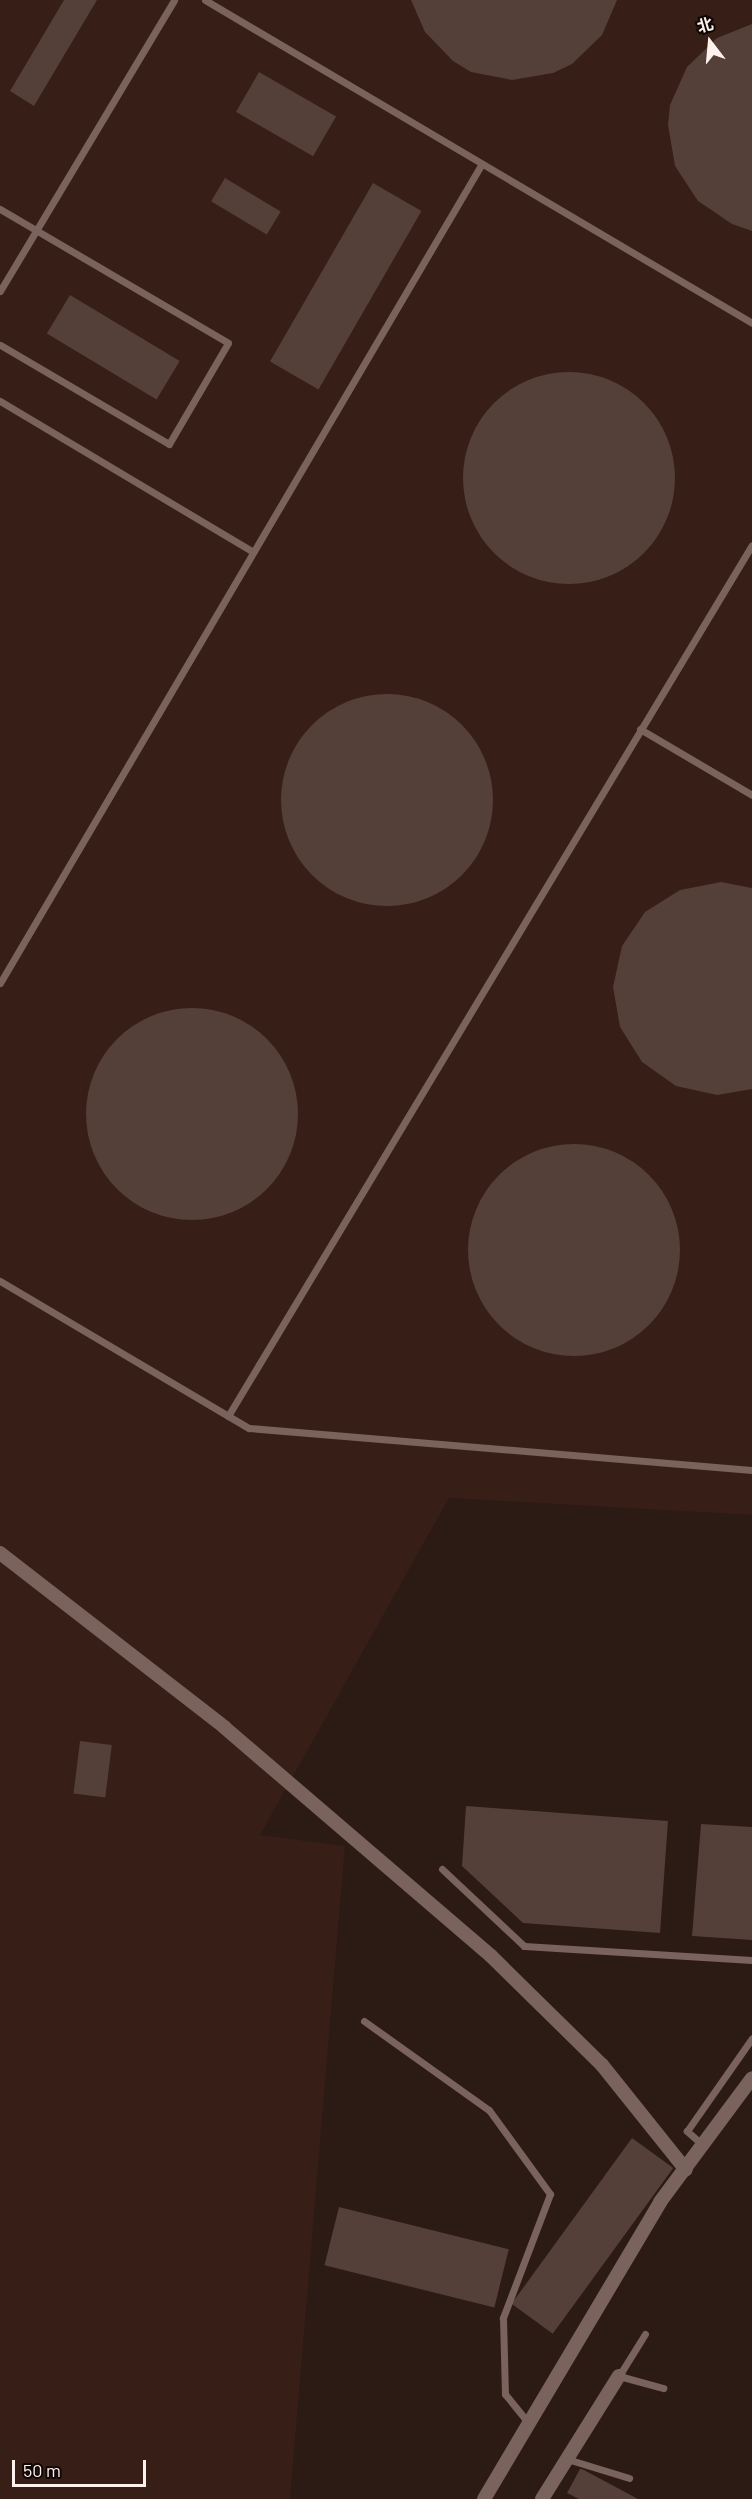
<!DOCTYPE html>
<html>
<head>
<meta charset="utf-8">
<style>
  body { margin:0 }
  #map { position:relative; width:752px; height:2499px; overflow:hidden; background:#2c1a14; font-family:Barlow,"Noto Sans SC",sans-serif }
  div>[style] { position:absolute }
  .built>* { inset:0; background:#371e16 }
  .building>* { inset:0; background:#543f39; transform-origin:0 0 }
  .round { border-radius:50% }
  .service>* { height:7px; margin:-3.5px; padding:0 3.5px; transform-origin:3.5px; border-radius:3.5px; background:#7a635c }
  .minor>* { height:14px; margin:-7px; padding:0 7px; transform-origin:7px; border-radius:7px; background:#7a635c }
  span { translate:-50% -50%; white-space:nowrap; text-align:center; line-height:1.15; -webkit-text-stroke:4.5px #0f0705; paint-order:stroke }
  .north { position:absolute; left:680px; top:12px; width:60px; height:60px; -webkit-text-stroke:4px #0f0705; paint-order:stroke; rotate:344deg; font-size:16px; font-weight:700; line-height:24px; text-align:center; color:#fff1ed }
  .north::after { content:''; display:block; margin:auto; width:21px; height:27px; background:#fff1ed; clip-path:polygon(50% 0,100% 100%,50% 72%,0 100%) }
  .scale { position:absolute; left:12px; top:2460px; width:134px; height:27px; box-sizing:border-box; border:3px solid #fff1ed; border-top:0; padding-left:8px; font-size:18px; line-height:21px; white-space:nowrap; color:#fff1ed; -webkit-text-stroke:4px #0f0705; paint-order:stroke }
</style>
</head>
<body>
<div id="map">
  <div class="built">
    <i style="clip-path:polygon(0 0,752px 0,752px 1515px,449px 1498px,260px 1835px,345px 1846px,290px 2499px,0 2499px)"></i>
  </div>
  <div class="building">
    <i style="clip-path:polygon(64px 0,97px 0,34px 106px,10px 91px)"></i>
    <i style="clip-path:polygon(411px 0,617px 0,602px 35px,572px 64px,553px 73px,512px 80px,471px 72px,453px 61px,425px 32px)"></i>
    <i style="clip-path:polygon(752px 24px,752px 231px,732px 224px,698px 201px,675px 166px,668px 125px,670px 105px,687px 67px,717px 38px)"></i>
    <i style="left:259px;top:72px;width:89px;height:46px;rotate:30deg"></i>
    <i style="left:225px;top:178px;width:65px;height:27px;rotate:31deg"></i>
    <i style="left:373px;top:183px;width:56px;height:206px;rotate:30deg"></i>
    <i style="left:70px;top:295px;width:128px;height:45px;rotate:31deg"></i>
    <i class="round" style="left:463px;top:372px;width:212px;height:212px"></i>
    <i class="round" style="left:281px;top:694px;width:212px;height:212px"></i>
    <i style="clip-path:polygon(721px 882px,752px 888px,752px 1089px,717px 1095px,676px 1086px,642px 1062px,620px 1027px,613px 987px,622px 946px,645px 912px,680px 890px)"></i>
    <i class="round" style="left:86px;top:1008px;width:212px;height:212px"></i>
    <i class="round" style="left:468px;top:1144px;width:212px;height:212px"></i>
    <i style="left:80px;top:1741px;width:32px;height:53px;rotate:7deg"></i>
    <i style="clip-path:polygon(466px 1806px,668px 1821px,660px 1933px,523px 1923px,462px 1866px)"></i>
    <i style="clip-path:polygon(701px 1824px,752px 1827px,752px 1940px,692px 1936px)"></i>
    <i style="left:632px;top:2138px;width:51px;height:205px;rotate:36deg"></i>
    <i style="left:339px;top:2207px;width:175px;height:60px;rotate:14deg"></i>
    <i style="clip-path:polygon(580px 2469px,582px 2469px,638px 2499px,579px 2499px,567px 2493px)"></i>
  </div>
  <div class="service">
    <i style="left:205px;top:0;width:635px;rotate:30.56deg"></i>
    <i style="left:0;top:209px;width:264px;rotate:30.4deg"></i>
    <i style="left:228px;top:343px;width:117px;rotate:120.3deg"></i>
    <i style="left:169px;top:444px;width:196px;rotate:-149.6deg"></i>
    <i style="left:0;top:291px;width:339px;rotate:-59.1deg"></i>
    <i style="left:0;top:401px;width:295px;rotate:30.8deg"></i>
    <i style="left:640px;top:729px;width:130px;rotate:30.5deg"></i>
    <i style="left:0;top:983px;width:949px;rotate:-59.54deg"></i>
    <i style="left:0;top:1281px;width:289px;rotate:30.6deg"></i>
    <i style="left:249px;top:1428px;width:505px;rotate:4.77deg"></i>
    <i style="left:228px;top:1416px;width:1016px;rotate:-58.97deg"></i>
    <i style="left:442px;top:1869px;width:112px;rotate:43.2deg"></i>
    <i style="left:524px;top:1946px;width:228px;rotate:3.5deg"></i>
    <i style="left:364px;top:2021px;width:153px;rotate:35.5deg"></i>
    <i style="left:489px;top:2110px;width:104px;rotate:54deg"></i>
    <i style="left:550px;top:2194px;width:133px;rotate:110.8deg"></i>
    <i style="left:503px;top:2318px;width:76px;rotate:88.5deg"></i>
    <i style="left:505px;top:2394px;width:38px;rotate:51deg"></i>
    <i style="left:704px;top:2146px;width:23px;rotate:-139deg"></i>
    <i style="left:687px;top:2131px;width:113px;rotate:-55deg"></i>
    <i style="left:645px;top:2334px;width:49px;rotate:121.8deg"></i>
    <i style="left:619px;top:2376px;width:46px;rotate:15.3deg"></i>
    <i style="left:567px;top:2459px;width:65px;rotate:17deg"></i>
  </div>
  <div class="minor">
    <i style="left:0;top:1553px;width:284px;rotate:37.8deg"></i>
    <i style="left:224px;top:1727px;width:352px;rotate:40.6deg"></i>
    <i style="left:491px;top:1956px;width:156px;rotate:44.5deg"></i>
    <i style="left:602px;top:2065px;width:134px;rotate:51.3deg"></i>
    <i style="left:484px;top:2499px;width:345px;rotate:-59.3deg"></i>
    <i style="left:660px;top:2202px;width:154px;rotate:-53.4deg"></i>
    <i style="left:542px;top:2499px;width:145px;rotate:-58deg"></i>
  </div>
  <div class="north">北</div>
  <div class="scale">50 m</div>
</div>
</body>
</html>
